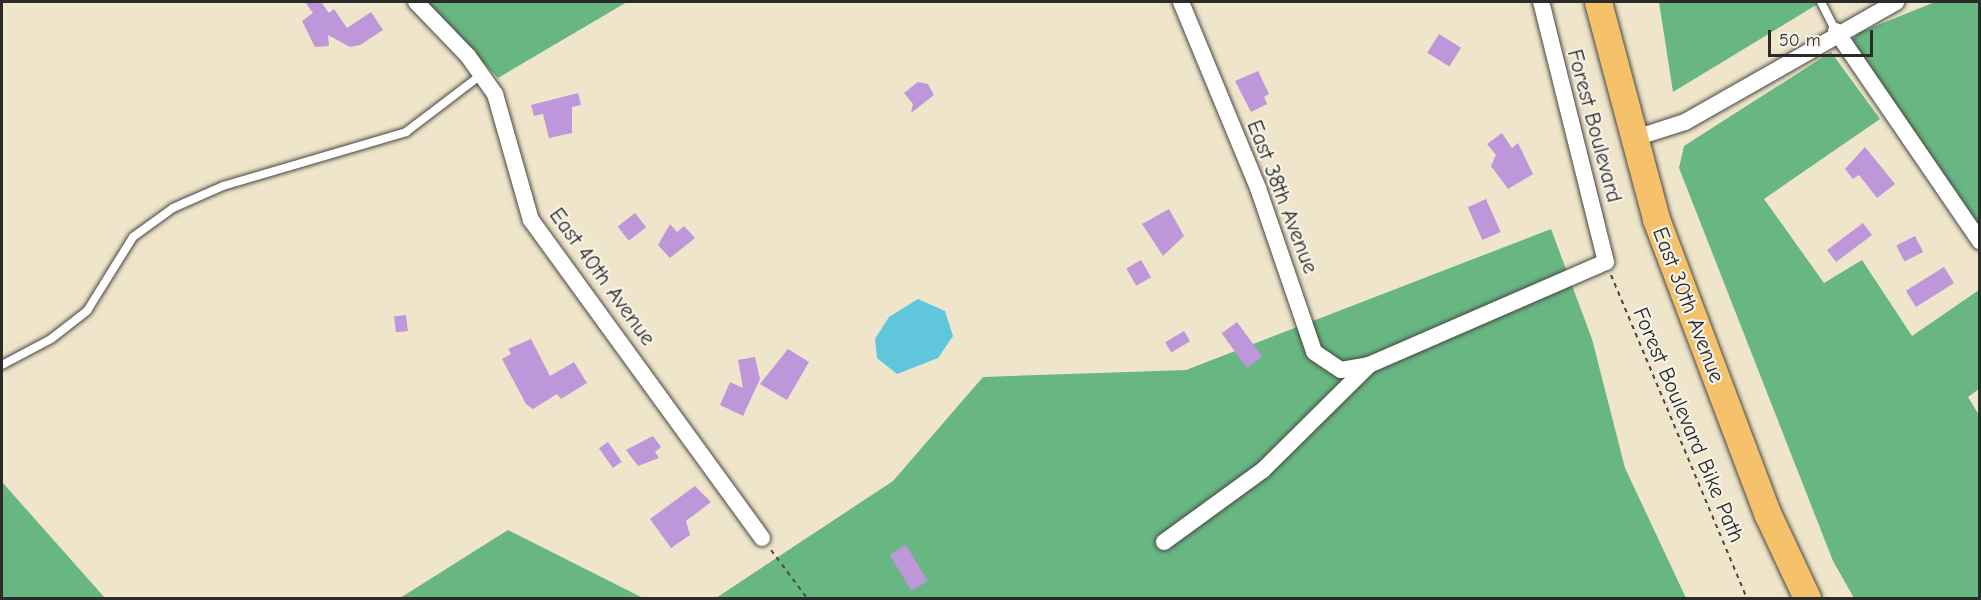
<!DOCTYPE html>
<html>
<head>
<meta charset="utf-8">
<style>
  body { margin:0 }
  #map { position:relative; width:1981px; height:600px; overflow:hidden; background:#efe5ca; font-family:"Comic Neue",sans-serif }
  div>[style] { position:absolute }
  .forest>* { inset:0; background:#68b782 }
  .water>* { inset:0; background:#5fc6dc }
  .building>* { inset:0; background:#be97db; transform-origin:0 0 }
  .path>* { height:2px; margin-top:-1px; transform-origin:0; background:repeating-linear-gradient(90deg,#484743 0 4.5px,transparent 0 9px) }
  .roads { filter:drop-shadow(0 0 2px #484743) drop-shadow(0 0 2px #484743) }
  .service>* { height:8px; margin:-4px; padding:0 4px; transform-origin:4px; border-radius:4px; background:#fff }
  .minor>* { height:16px; margin:-8px; padding:0 8px; transform-origin:8px; border-radius:8px; background:#fff }
  .primary>* { height:27px; margin:-13.5px; padding:0 13.5px; transform-origin:13.5px; border-radius:13.5px; background:#f6c16b }
  span { translate:-50% -50%; white-space:nowrap; text-align:center; line-height:1.15; -webkit-text-stroke:4.5px #f7f3e8; paint-order:stroke }
  .street-label { font-size:22px; color:#2b2b2b }
  .frame { position:absolute; inset:0; border:3px solid #2b2b2b; pointer-events:none }
  .scale { position:absolute; left:1768px; top:30px; width:105px; height:27px; box-sizing:border-box; border:3px solid #2b2b2b; border-top:0; padding-left:8px; font-size:18px; line-height:21px; white-space:nowrap; color:#2b2b2b; -webkit-text-stroke:4px #f7f3e8; paint-order:stroke }
</style>
</head>
<body>
<div id="map">
  <div class="forest">
    <i style="clip-path:polygon(425px 2px,627px 2px,498px 78px)"></i>
    <i style="clip-path:polygon(1659px 2px,1821px 2px,1673px 92px)"></i>
    <i style="clip-path:polygon(1935px 2px,1979px 2px,1979px 225px,1851px 42px,1858px 33px)"></i>
    <i style="clip-path:polygon(1831px 52px,1880px 119px,1764px 199px,1824px 283px,1862px 260px,1912px 336px,1979px 290px,1979px 389px,1968px 397px,1979px 415px,1979px 598px,1854px 598px,1833px 561px,1679px 168px,1684px 146px)"></i>
    <i style="clip-path:polygon(1551px 229px,1592px 339px,1625px 468px,1686px 598px,716px 598px,893px 481px,983px 377px,1186px 370px)"></i>
    <i style="clip-path:polygon(2px 482px,105px 598px,2px 598px)"></i>
    <i style="clip-path:polygon(508px 530px,643px 598px,400px 598px)"></i>
  </div>
  <div class="water">
    <i style="clip-path:polygon(918px 299px,945px 311px,953px 336px,938px 358px,897px 374px,877px 358px,875px 339px,889px 317px)"></i>
  </div>
  <div class="building">
    <i style="clip-path:polygon(305px 2px,321px 2px,329px 13px,334px 9px,347px 28px,371px 12px,383px 30px,360px 45px,350px 47px,328px 35px,329px 46px,315px 47px,302px 21px,313px 13px)"></i>
    <i style="left:1439px;top:34px;width:26px;height:22px;rotate:32deg"></i>
    <i style="clip-path:polygon(1258px 71px,1269px 94px,1264px 97px,1267px 104px,1251px 112px,1235px 81px)"></i>
    <i style="clip-path:polygon(918px 82px,928px 84px,934px 95px,911px 113px,913px 104px,904px 93px)"></i>
    <i style="clip-path:polygon(578px 93px,581px 105px,572px 107px,572px 133px,549px 138px,543px 114px,534px 116px,531px 105px)"></i>
    <i style="clip-path:polygon(1502px 133px,1512px 148px,1518px 143px,1533px 174px,1508px 189px,1491px 166px,1496px 155px,1487px 144px)"></i>
    <i style="clip-path:polygon(1865px 147px,1895px 184px,1877px 198px,1859px 175px,1853px 179px,1845px 169px)"></i>
    <i style="left:1486px;top:199px;width:36px;height:20px;rotate:66deg"></i>
    <i style="clip-path:polygon(1169px 209px,1184px 236px,1163px 256px,1142px 224px)"></i>
    <i style="left:635px;top:213px;width:18px;height:22px;rotate:52deg"></i>
    <i style="left:1863px;top:223px;width:15px;height:45px;rotate:53deg"></i>
    <i style="clip-path:polygon(670px 224px,677px 232px,684px 226px,695px 238px,670px 258px,658px 245px)"></i>
    <i style="left:1915px;top:236px;width:18px;height:21px;rotate:63deg"></i>
    <i style="left:1141px;top:260px;width:20px;height:17px;rotate:60deg"></i>
    <i style="left:1944px;top:267px;width:19px;height:45px;rotate:58deg"></i>
    <i style="left:406px;top:315px;width:16px;height:12px;rotate:83deg"></i>
    <i style="left:1237px;top:322px;width:43px;height:19px;rotate:54deg"></i>
    <i style="left:1184px;top:331px;width:12px;height:22px;rotate:59deg"></i>
    <i style="clip-path:polygon(531px 339px,550px 376px,574px 362px,587px 383px,561px 399px,557px 394px,533px 409px,526px 404px,502px 359px,511px 354px,508px 349px)"></i>
    <i style="clip-path:polygon(788px 349px,809px 362px,787px 400px,760px 384px)"></i>
    <i style="clip-path:polygon(755px 357px,760px 379px,743px 416px,720px 405px,730px 382px,743px 388px,738px 360px)"></i>
    <i style="clip-path:polygon(653px 436px,661px 447px,655px 452px,659px 458px,638px 466px,626px 450px)"></i>
    <i style="left:608px;top:442px;width:24px;height:11px;rotate:55deg"></i>
    <i style="clip-path:polygon(695px 486px,711px 502px,686px 521px,690px 535px,671px 548px,650px 519px)"></i>
    <i style="left:906px;top:545px;width:42px;height:19px;rotate:59deg"></i>
  </div>
  <div class="path">
    <i style="left:1611px;top:275px;width:350px;rotate:67.2deg"></i>
    <i style="left:771px;top:550px;width:60px;rotate:53.1deg"></i>
  </div>
  <div class="roads">
    <div class="service">
      <i style="left:1821px;top:2px;width:33px;rotate:63deg"></i>
      <i style="left:2px;top:365px;width:55px;rotate:-28deg"></i>
      <i style="left:51px;top:339px;width:46px;rotate:-37.9deg"></i>
      <i style="left:87px;top:311px;width:87px;rotate:-58.1deg"></i>
      <i style="left:133px;top:237px;width:49px;rotate:-35.9deg"></i>
      <i style="left:173px;top:208px;width:55px;rotate:-23.7deg"></i>
      <i style="left:223px;top:186px;width:191px;rotate:-16.4deg"></i>
      <i style="left:406px;top:132px;width:96px;rotate:-37.3deg"></i>
    </div>
    <div class="minor">
      <i style="left:416px;top:2px;width:75px;rotate:46.1deg"></i>
      <i style="left:468px;top:56px;width:47px;rotate:54.6deg"></i>
      <i style="left:495px;top:94px;width:131px;rotate:74.1deg"></i>
      <i style="left:531px;top:220px;width:393px;rotate:54deg"></i>
      <i style="left:1181px;top:2px;width:201px;rotate:67.5deg"></i>
      <i style="left:1258px;top:188px;width:173px;rotate:71.1deg"></i>
      <i style="left:1314px;top:352px;width:32px;rotate:34deg"></i>
      <i style="left:1341px;top:370px;width:28px;rotate:-10deg"></i>
      <i style="left:1369px;top:365px;width:258px;rotate:-23.5deg"></i>
      <i style="left:1606px;top:262px;width:268px;rotate:-104deg"></i>
      <i style="left:1836px;top:31px;width:255px;rotate:55.6deg"></i>
      <i style="left:1632px;top:139px;width:56px;rotate:-17.8deg"></i>
      <i style="left:1685px;top:122px;width:243px;rotate:-29.6deg"></i>
      <i style="left:1164px;top:542px;width:122px;rotate:-36deg"></i>
      <i style="left:1263px;top:470px;width:148px;rotate:-44.7deg"></i>
    </div>
    <div class="primary">
      <i style="left:1598px;top:2px;width:225px;rotate:75deg"></i>
      <i style="left:1656px;top:219px;width:316px;rotate:69.3deg"></i>
      <i style="left:1768px;top:515px;width:92px;rotate:64.8deg"></i>
    </div>
  </div>
  <div class="street-label">
    <span style="left:1594px;top:126px;rotate:75deg">Forest Boulevard</span>
    <span style="left:1282px;top:197px;rotate:69deg">East 38th Avenue</span>
    <span style="left:602px;top:277px;rotate:54deg">East 40th Avenue</span>
    <span style="left:1688px;top:305px;rotate:69deg">East 30th Avenue</span>
    <span style="left:1688px;top:425px;rotate:67deg">Forest Boulevard Bike Path</span>
  </div>
  <div class="frame"></div>
  <div class="scale">50 m</div>
</div>
</body>
</html>
